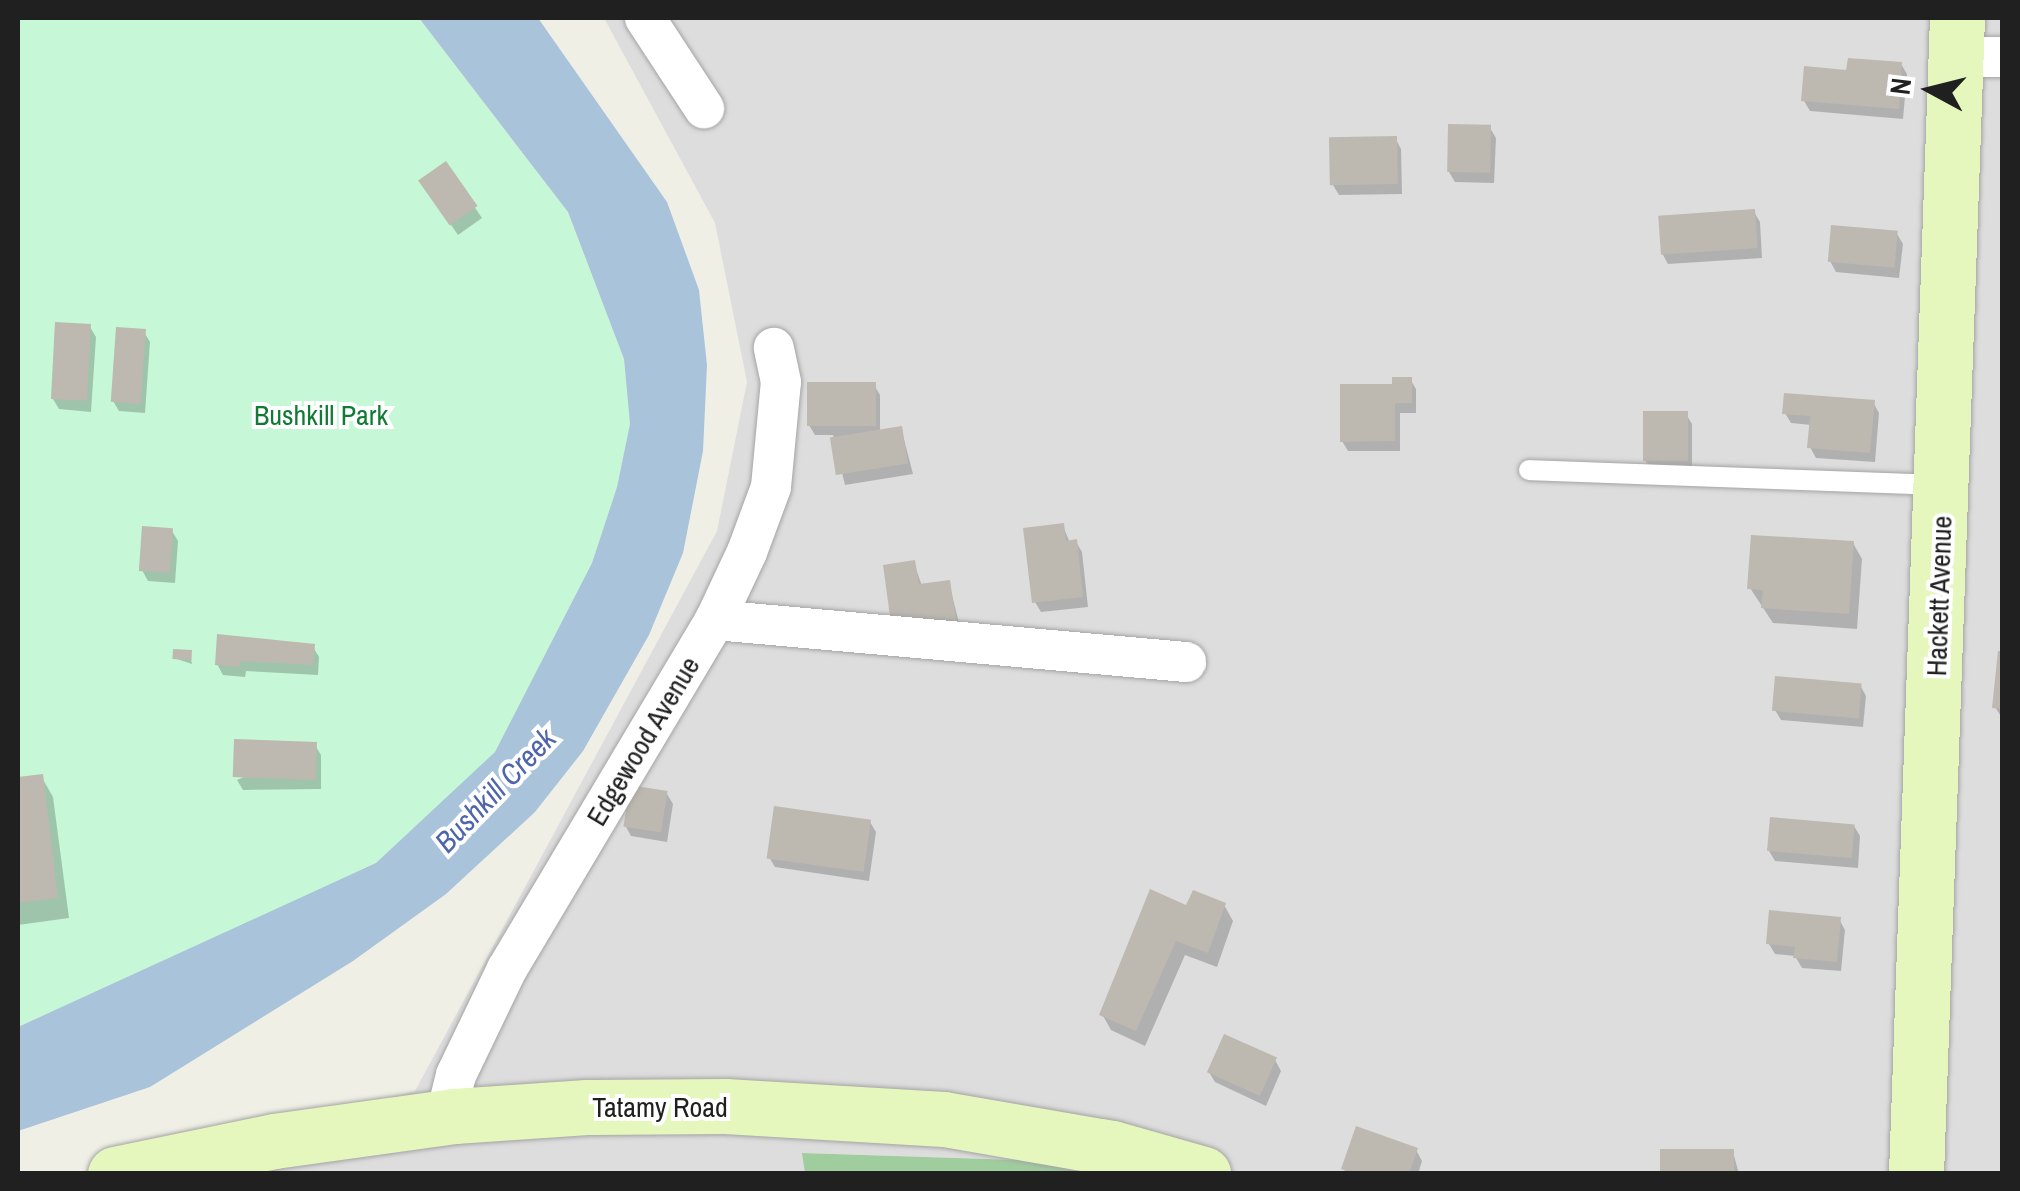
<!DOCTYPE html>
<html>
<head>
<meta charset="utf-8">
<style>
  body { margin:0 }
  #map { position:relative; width:2020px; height:1191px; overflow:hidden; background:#f0efe6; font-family:"Archivo Narrow",sans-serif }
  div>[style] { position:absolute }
  .residential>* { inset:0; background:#dedddd }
  .forest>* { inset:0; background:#9fcd9d }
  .park>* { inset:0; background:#c6f7d6 }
  .water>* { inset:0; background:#a9c3db }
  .shadow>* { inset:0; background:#0003 }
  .building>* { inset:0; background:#bdb8b0; transform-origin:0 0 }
  .roads { filter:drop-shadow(0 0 2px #a4a4a4) drop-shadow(0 0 2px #a4a4a4) }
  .lane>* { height:20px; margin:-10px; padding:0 10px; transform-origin:10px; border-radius:10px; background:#fff }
  .street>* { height:40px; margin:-20px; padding:0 20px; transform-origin:20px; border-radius:20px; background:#fff }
  .secondary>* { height:55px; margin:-27.5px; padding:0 27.5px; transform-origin:27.5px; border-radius:27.5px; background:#e6f7bd }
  span { translate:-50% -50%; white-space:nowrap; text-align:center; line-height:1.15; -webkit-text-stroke:8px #fff; paint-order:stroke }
  .park-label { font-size:28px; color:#107b34 }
  .street-label { font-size:28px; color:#202020 }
  .water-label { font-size:30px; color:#4f66ac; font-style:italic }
  .frame { position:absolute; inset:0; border:20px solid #202020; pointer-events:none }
  .north { position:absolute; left:1880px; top:40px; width:100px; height:100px; -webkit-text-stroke:8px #fff; paint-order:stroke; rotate:277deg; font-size:28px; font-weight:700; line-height:40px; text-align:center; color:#202020 }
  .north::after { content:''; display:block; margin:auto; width:35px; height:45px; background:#202020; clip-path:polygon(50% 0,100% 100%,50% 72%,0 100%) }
</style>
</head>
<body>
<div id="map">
  <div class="residential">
    <i style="clip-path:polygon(604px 18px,2002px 18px,2002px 1173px,1081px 1174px,1045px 1161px,803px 1153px,805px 1173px,113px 1174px,415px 1091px,717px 531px,747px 382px,715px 223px)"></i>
  </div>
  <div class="forest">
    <i style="clip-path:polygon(802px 1153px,1045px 1161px,1081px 1173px,805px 1173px)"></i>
  </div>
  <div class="park">
    <i style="clip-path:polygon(18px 18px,419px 18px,568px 212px,624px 359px,630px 424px,617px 487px,592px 563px,543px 665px,495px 752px,448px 799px,376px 864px,18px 1027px)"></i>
  </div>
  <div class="water">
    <i style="clip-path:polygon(419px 18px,538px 18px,667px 202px,699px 290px,707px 365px,703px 451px,683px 553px,649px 635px,583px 751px,535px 812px,446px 894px,353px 961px,150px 1087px,18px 1131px,18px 1027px,376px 863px,495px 752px,592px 563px,617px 487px,630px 424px,624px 359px,568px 212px)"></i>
  </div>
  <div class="shadow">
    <i style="clip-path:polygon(1901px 64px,1907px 74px,1903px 119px,1810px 111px,1804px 101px,1848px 72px)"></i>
    <i style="clip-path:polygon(1490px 128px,1496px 138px,1494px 183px,1455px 182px,1449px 172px)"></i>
    <i style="clip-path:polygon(1395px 138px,1401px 149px,1402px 194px,1339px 195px,1333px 185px)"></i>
    <i style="clip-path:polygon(446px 165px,482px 218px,458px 235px,428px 192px)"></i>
    <i style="clip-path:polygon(1754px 212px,1760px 222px,1762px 258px,1668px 264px,1662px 253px)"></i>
    <i style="clip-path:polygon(1897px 234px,1903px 244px,1899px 278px,1836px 272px,1830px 261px)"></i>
    <i style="clip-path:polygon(90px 327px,96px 337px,91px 412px,59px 409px,53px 399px)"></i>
    <i style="clip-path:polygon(144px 332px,150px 342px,145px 413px,119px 411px,113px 401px)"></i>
    <i style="clip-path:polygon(1410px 379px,1416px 389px,1416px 413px,1400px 413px,1400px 451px,1348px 451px,1342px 441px,1395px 386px)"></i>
    <i style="clip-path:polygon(874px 385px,880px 395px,880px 432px,901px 428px,913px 474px,845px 485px,833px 435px,815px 435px,809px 425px)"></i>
    <i style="clip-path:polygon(1873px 402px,1879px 413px,1875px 462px,1816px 458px,1810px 447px,1811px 425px,1791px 423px,1785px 413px)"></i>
    <i style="clip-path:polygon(1686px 414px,1692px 424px,1692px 471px,1651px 470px,1645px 460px)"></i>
    <i style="clip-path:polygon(1063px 526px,1070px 543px,1076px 542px,1082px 552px,1088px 607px,1041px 612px,1035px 602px)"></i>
    <i style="clip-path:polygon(172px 531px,178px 541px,175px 583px,148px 581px,142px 570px)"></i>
    <i style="clip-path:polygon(1853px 543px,1862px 559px,1857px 629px,1773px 623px,1750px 588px)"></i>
    <i style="clip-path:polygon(914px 563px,922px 586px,949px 583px,961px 631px,895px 630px)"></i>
    <i style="clip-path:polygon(313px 647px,319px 657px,318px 675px,246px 671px,245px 677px,223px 675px,217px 664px)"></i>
    <i style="clip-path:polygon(190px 653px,192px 664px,174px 658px)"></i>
    <i style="clip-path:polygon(2000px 653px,2002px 654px,2002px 718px,1995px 707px)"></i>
    <i style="clip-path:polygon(1860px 685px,1866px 696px,1863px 727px,1781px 720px,1775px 710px)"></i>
    <i style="clip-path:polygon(315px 745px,321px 755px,321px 789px,243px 790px,237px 780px)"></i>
    <i style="clip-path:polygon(41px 776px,53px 797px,69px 918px,18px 925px,18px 779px)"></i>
    <i style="clip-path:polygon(667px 794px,673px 804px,667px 842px,631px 836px,625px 825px)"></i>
    <i style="clip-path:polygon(870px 822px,876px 832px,869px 881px,775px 867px,769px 857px)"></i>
    <i style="clip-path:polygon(1854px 826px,1860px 836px,1858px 868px,1775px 861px,1769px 851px)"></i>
    <i style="clip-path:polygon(1224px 905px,1233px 921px,1217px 967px,1185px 955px,1145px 1046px,1111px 1030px,1102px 1014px,1188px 908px)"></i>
    <i style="clip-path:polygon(1839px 919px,1845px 930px,1841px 971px,1802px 968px,1795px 956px,1775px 954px,1769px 944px)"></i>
    <i style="clip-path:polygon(1275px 1060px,1281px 1071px,1266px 1106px,1215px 1082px,1209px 1072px)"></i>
    <i style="clip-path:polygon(1416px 1150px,1422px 1161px,1418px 1174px,1347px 1174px,1344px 1169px)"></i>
    <i style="clip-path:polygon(1733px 1152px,1739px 1174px,1663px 1174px)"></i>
  </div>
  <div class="building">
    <i style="clip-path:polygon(1848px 58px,1902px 62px,1899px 109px,1801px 101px,1804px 66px,1846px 70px)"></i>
    <i style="left:1448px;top:124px;width:43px;height:48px;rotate:1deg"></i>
    <i style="left:1397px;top:136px;width:48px;height:68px;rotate:89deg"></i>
    <i style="left:446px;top:161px;width:55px;height:34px;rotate:55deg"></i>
    <i style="left:1755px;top:209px;width:39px;height:97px;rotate:86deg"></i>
    <i style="left:1831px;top:225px;width:67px;height:37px;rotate:5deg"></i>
    <i style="left:55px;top:322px;width:36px;height:77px;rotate:3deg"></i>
    <i style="left:116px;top:327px;width:30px;height:75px;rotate:4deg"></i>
    <i style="clip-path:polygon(1392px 377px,1412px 377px,1412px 403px,1395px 403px,1395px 441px,1340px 442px,1340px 384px,1392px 384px)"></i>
    <i style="left:807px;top:382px;width:69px;height:44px"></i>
    <i style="clip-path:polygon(1784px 393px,1875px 400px,1870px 453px,1807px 448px,1810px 416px,1782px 414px)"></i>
    <i style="left:1643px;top:411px;width:45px;height:50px"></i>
    <i style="left:902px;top:426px;width:38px;height:73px;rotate:81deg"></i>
    <i style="clip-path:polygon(1064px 523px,1066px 541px,1077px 539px,1083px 597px,1032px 603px,1023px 528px)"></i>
    <i style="left:142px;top:526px;width:31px;height:45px;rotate:4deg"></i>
    <i style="clip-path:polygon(1751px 535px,1854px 541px,1849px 614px,1761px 608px,1763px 590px,1747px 589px)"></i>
    <i style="clip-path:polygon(915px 560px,919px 584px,950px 580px,956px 621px,892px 631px,883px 565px)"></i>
    <i style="clip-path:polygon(217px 634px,315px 644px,313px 665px,241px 661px,240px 667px,215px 665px)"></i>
    <i style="left:173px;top:649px;width:19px;height:10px;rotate:3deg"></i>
    <i style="clip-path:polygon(1998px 651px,2002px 651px,2002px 709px,1992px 708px)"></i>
    <i style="left:1775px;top:676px;width:87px;height:35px;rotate:5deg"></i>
    <i style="left:317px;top:742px;width:38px;height:83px;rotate:92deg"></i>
    <i style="clip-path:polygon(43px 774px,58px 898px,18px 903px,18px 777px)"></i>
    <i style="left:630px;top:785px;width:38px;height:42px;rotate:9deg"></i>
    <i style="left:774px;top:806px;width:98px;height:53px;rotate:8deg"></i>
    <i style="left:1770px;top:817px;width:85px;height:34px;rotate:5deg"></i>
    <i style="clip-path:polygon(1150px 889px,1186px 905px,1193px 890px,1226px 903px,1208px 953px,1176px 941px,1136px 1031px,1099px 1015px)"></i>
    <i style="clip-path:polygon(1769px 910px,1841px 917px,1837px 962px,1793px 958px,1795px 947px,1766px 944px)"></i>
    <i style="left:1224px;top:1034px;width:58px;height:42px;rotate:24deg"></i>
    <i style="clip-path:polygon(1356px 1126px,1418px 1148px,1409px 1174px,1354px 1174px,1341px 1169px)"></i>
    <i style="left:1734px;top:1149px;width:25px;height:74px;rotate:90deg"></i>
  </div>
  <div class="roads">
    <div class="lane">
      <i style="left:1529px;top:470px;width:408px;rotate:2.1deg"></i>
    </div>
    <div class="street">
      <i style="left:645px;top:18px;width:108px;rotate:56.8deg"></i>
      <i style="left:1955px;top:57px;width:47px"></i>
      <i style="left:715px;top:620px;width:473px;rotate:5.1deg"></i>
      <i style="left:454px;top:1116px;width:14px;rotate:-111deg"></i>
      <i style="left:449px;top:1103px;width:29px;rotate:-76deg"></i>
      <i style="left:456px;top:1075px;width:118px;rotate:-64.3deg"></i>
      <i style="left:507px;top:969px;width:406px;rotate:-59.2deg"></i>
      <i style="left:715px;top:620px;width:75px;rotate:-64.8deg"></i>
      <i style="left:747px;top:552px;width:69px;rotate:-69.7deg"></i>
      <i style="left:771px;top:487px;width:105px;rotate:-84.6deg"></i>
      <i style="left:781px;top:382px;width:35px;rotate:-102deg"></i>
    </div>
    <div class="secondary">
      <i style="left:115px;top:1174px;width:162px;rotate:-11.7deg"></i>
      <i style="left:274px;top:1141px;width:182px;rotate:-7.9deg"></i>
      <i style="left:454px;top:1116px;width:133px;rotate:-3.9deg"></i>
      <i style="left:587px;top:1107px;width:138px;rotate:-0.4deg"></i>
      <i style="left:725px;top:1106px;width:219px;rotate:3.4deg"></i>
      <i style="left:944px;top:1119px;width:170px;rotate:9.8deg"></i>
      <i style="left:1112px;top:1148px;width:95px;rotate:15.9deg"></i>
      <i style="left:1916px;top:1174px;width:1157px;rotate:-87.97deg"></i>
    </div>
  </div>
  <div class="park-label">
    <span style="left:321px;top:415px">Bushkill Park</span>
  </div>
  <div class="street-label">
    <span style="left:1939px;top:596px;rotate:-88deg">Hackett Avenue</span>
    <span style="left:643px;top:741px;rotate:-59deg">Edgewood Avenue</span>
    <span style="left:660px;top:1107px">Tatamy Road</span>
  </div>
  <div class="water-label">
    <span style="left:495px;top:790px;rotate:-46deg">Bushkill Creek</span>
  </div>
  <div class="frame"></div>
  <div class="north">N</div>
</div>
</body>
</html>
